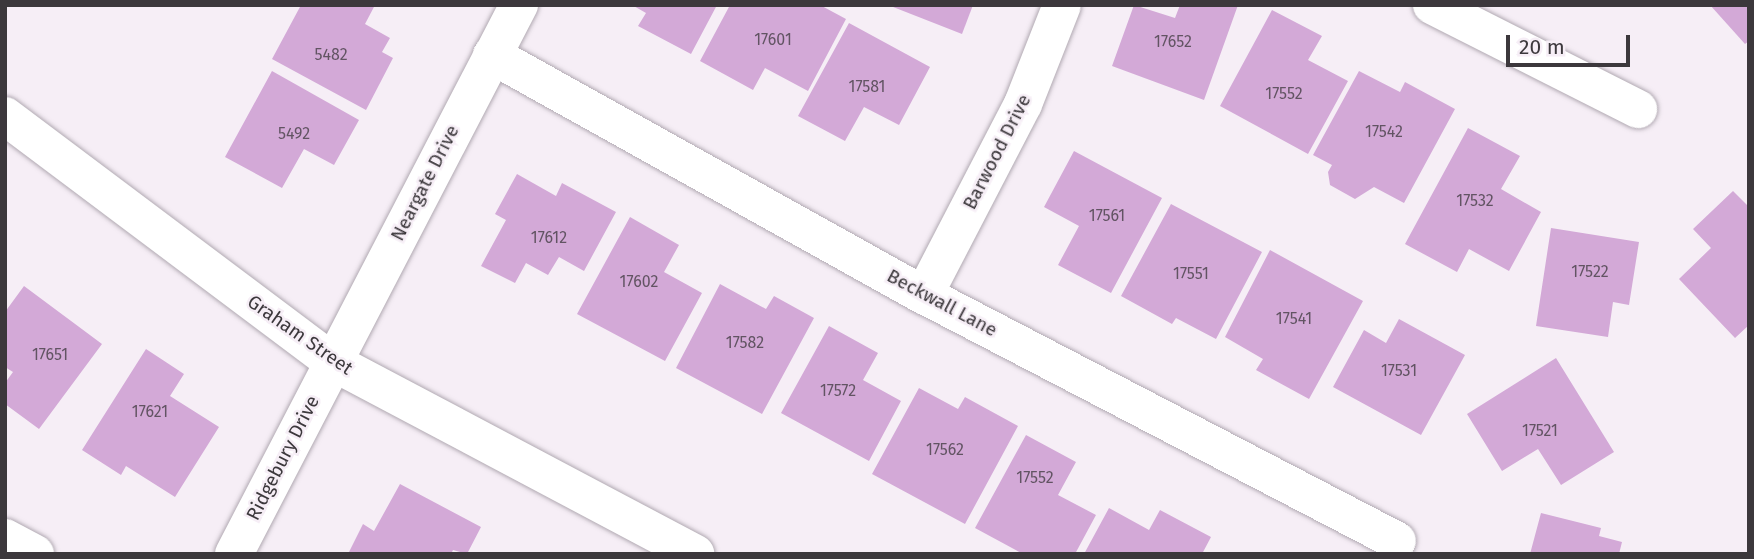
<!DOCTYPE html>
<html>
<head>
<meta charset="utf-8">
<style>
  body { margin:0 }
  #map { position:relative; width:1754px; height:559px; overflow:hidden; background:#f6eef6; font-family:"Fira Sans",sans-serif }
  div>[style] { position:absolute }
  .building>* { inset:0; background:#d3a9d7 }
  .roads { filter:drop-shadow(0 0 2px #b1a9b2) drop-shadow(0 0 2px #b1a9b2) }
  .minor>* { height:38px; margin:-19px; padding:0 19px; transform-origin:19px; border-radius:19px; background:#fff }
  .tertiary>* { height:38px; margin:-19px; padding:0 19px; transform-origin:19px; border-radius:19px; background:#fff }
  span { translate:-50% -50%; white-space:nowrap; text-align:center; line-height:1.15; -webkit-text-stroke:5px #f6eef6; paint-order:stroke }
  .number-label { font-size:16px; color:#625463 }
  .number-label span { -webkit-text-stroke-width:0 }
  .street-label { font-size:19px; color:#3c383c }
  .frame { position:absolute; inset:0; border:7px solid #3c383c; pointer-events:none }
  .scale { position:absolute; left:1506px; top:35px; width:124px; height:32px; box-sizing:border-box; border:4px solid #3c383c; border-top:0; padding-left:9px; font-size:21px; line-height:24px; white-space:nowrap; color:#3c383c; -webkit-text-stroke:5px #f6eef6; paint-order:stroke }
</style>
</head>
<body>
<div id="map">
  <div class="building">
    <i style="clip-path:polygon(301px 5px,375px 5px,365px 24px,390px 38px,382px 52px,393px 58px,366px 110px,272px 59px)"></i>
    <i style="clip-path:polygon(632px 5px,717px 5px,691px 54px,638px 26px,646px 13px)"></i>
    <i style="clip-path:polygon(730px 5px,820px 5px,846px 19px,808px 91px,765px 68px,753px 90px,700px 61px)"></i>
    <i style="clip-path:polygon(888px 5px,973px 5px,962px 34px)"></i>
    <i style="clip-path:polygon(1134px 5px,1175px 18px,1180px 5px,1238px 5px,1204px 100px,1112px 66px)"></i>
    <i style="clip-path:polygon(1710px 5px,1749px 5px,1749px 41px,1745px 44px)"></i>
    <i style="clip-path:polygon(1272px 10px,1322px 36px,1308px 60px,1348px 81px,1308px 154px,1220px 106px)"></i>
    <i style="clip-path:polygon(849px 23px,930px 67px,899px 125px,864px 107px,845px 141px,798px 116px)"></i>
    <i style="clip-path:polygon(272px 71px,359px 120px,334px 165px,304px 149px,282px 188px,225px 157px)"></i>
    <i style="clip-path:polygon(1359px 71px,1400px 92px,1405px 82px,1455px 109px,1404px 203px,1374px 187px,1355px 199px,1330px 185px,1328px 172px,1332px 165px,1313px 155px)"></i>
    <i style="clip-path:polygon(1468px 128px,1520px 156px,1501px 189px,1541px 212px,1509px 271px,1469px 249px,1457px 272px,1405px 244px)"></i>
    <i style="clip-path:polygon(1074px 151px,1162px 198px,1111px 293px,1058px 265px,1079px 226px,1044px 207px)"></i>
    <i style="clip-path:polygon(517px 174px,556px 196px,562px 183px,616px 212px,584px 271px,559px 257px,548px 275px,526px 263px,515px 283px,481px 266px,506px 220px,495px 214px)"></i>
    <i style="clip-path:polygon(1733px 191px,1749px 207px,1749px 325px,1735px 338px,1679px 279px,1711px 248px,1693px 229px)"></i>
    <i style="clip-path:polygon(1171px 204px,1262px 252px,1216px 339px,1176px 318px,1172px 324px,1121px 296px)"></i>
    <i style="clip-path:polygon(630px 217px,679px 245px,664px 272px,702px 293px,665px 361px,577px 314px)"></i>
    <i style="clip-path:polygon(1551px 228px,1639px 242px,1629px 305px,1613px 302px,1608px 337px,1536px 326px)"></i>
    <i style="clip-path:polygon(1270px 250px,1363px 301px,1309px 399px,1256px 370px,1263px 359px,1225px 337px)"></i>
    <i style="clip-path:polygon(720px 284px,766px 309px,774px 296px,814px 318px,762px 414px,676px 368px)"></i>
    <i style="clip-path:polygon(24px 286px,102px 344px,39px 429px,5px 404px,5px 383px,13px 372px,5px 367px,5px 312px)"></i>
    <i style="clip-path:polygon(1399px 319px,1465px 355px,1421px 435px,1333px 387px,1364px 330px,1386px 343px)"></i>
    <i style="clip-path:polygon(829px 326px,878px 353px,863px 380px,901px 401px,869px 461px,781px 413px)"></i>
    <i style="clip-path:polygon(146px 349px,184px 374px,170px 396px,219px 427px,175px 497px,126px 466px,121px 475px,82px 450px)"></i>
    <i style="clip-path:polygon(1556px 358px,1614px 452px,1561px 485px,1538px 449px,1502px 471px,1467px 414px)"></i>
    <i style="clip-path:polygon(919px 388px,958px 409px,965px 397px,1018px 426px,965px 524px,872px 474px)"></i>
    <i style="clip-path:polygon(1026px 435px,1076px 462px,1058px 495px,1096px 515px,1075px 554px,1023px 554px,975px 528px)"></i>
    <i style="clip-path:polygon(400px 484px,481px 527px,467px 554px,453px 550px,451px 554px,348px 554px,363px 524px,374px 531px)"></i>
    <i style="clip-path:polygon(1109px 508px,1149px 530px,1160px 510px,1211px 537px,1202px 554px,1084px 554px)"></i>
    <i style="clip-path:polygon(1541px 513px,1601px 528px,1599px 536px,1622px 542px,1619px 554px,1530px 554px)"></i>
  </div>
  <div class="roads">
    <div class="minor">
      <i style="left:1432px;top:5px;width:231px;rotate:26.8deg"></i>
      <i style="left:492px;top:55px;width:494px;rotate:29.1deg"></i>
      <i style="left:924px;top:295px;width:533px;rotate:27.48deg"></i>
      <i style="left:5px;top:116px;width:410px;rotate:36.9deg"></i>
      <i style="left:924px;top:295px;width:215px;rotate:-62.6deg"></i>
      <i style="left:1023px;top:104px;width:106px;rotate:-68.5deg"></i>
      <i style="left:5px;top:538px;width:34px;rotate:28deg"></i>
      <i style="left:234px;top:554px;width:619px;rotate:-62.57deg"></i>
    </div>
    <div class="tertiary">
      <i style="left:333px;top:362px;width:410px;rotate:27.9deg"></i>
    </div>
  </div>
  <div class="number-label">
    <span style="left:773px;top:40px">17601</span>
    <span style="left:1173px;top:42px">17652</span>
    <span style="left:331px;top:55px">5482</span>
    <span style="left:867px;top:87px">17581</span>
    <span style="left:1284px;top:94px">17552</span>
    <span style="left:1384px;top:132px">17542</span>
    <span style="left:294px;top:134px">5492</span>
    <span style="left:1475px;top:201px">17532</span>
    <span style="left:1107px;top:216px">17561</span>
    <span style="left:549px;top:238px">17612</span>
    <span style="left:1590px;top:272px">17522</span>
    <span style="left:1191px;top:274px">17551</span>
    <span style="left:639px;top:282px">17602</span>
    <span style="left:1294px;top:319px">17541</span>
    <span style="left:745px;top:343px">17582</span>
    <span style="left:50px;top:355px">17651</span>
    <span style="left:1399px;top:371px">17531</span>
    <span style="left:838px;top:391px">17572</span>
    <span style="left:150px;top:412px">17621</span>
    <span style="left:1540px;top:431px">17521</span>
    <span style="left:945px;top:450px">17562</span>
    <span style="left:1035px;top:478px">17552</span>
  </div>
  <div class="street-label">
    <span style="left:997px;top:152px;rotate:-63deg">Barwood Drive</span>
    <span style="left:425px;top:183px;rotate:-63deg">Neargate Drive</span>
    <span style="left:942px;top:303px;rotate:28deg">Beckwall Lane</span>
    <span style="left:300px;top:335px;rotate:35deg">Graham Street</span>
    <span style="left:283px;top:458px;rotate:-63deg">Ridgebury Drive</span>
  </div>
  <div class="frame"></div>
  <div class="scale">20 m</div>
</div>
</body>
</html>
